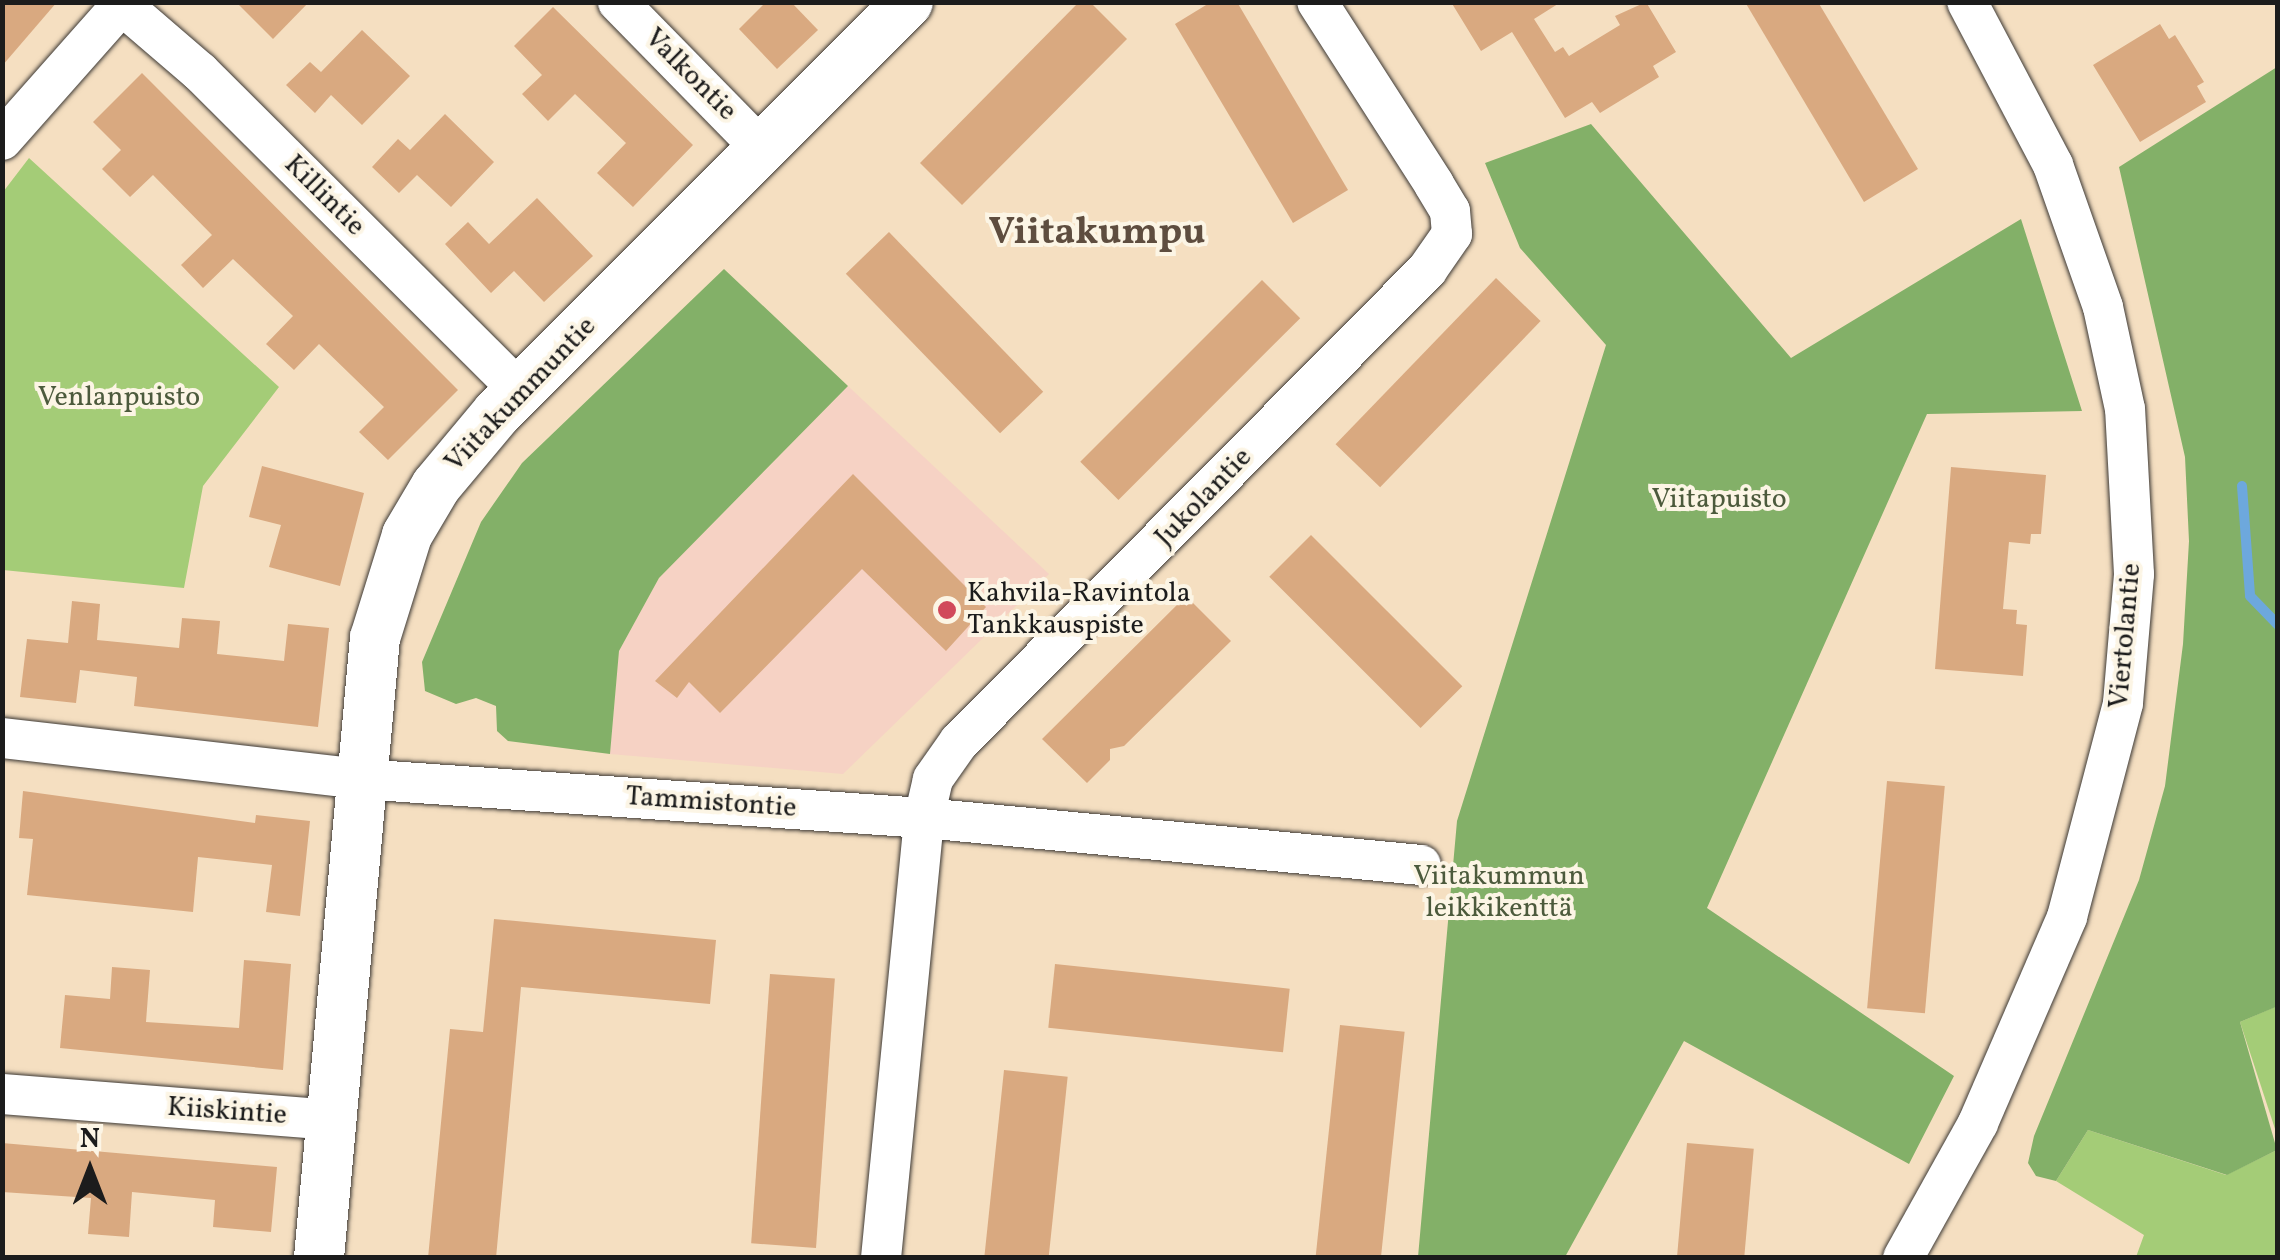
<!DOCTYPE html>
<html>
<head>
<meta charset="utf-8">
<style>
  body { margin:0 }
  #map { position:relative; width:2280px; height:1260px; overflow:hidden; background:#f5dfc1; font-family:Vollkorn,serif }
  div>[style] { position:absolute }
  .built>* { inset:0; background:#f6d2c4 }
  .green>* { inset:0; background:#a4cc77 }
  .forest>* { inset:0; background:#83b068 }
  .stream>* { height:10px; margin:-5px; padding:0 5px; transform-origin:5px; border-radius:5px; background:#6da8dd }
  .building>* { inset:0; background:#d9a980; transform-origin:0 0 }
  .roads { filter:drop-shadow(0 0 2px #3d3935) drop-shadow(0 0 2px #3d3935) }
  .minor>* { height:40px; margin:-20px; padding:0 20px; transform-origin:20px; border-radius:20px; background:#fff }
  .tertiary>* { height:50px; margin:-25px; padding:0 25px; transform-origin:25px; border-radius:25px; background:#fff }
  .dots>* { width:28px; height:28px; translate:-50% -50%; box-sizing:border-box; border:5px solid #fcf5e5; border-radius:50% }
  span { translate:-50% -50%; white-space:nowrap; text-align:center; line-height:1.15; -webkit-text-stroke:8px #fcf5e5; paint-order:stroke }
  .street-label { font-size:28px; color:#1c1c1c }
  .park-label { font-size:28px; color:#4c5a3c }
  .poi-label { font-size:28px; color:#1c1c1c }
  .left { translate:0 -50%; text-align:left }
  .district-label { font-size:38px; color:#5e4d3f; font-weight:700 }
  .frame { position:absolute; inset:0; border:5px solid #1c1c1c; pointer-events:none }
  .north { position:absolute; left:40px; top:1120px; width:100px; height:100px; -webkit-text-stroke:8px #fcf5e5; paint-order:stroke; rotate:0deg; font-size:28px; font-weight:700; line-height:40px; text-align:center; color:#1c1c1c }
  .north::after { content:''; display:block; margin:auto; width:35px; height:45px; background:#1c1c1c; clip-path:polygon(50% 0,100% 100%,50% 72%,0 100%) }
</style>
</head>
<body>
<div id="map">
  <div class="built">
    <i style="clip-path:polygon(848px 386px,1049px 574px,843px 774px,610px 754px,619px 651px,659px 578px)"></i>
  </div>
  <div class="green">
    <i style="clip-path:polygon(29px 158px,279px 387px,203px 486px,184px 588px,3px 570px,3px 192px)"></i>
    <i style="clip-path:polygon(2277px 1006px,2277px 1135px,2240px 1022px)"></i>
    <i style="clip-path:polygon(2088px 1130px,2226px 1175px,2277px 1150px,2277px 1257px,2136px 1257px,2144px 1235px,2056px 1181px)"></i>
  </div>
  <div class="forest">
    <i style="clip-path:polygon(2277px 67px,2278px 1006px,2240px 1022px,2277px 1150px,2227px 1175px,2088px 1130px,2056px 1181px,2036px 1176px,2028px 1163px,2034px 1136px,2139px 880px,2165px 786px,2183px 644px,2189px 541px,2185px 457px,2119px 167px)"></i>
    <i style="clip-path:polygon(1591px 124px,1791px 358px,2021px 219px,2082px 411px,1927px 414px,1707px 908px,1954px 1076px,1909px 1164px,1684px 1041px,1565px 1257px,1418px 1257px,1457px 821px,1606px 345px,1520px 248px,1485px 163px)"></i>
    <i style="clip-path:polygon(724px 269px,848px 386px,659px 578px,619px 651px,610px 754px,508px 741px,497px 731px,496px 706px,476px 698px,456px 704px,425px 691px,422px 662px,481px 522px,522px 463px)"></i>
  </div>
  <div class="stream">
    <i style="left:2242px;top:486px;width:110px;rotate:85.8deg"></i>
    <i style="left:2250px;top:596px;width:40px;rotate:46deg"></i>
  </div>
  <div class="building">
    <i style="clip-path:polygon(2px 2px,57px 2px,2px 66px)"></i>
    <i style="clip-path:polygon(236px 2px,309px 2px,273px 39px)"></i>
    <i style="clip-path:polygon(766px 2px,791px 2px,818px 30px,777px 69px,739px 29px)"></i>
    <i style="clip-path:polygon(1079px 2px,1090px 2px,1127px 39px,962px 205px,920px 163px)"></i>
    <i style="clip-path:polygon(1211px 2px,1237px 2px,1348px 190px,1293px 223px,1175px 24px)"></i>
    <i style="clip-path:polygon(1451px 2px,1561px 2px,1534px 19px,1555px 52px,1563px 47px,1569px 56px,1620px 25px,1615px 16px,1646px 2px,1676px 52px,1653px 66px,1659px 77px,1618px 102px,1600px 113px,1592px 102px,1565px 118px,1512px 32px,1481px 51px)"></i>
    <i style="clip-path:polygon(1745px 2px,1818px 2px,1918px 169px,1864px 202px)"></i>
    <i style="clip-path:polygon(553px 7px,693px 145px,633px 207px,597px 173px,626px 143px,575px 94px,548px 121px,522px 94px,542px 75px,514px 46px)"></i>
    <i style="clip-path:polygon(2160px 24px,2169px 39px,2175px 35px,2204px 82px,2197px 86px,2206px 102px,2140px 142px,2093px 65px)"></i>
    <i style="clip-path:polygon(362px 30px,410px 76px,362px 125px,331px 95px,315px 113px,286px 85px,310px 62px,321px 72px)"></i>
    <i style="clip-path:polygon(142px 73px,458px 390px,388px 460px,359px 432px,384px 407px,319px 344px,294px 370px,266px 344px,293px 316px,233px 259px,203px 288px,181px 265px,212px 235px,153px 175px,130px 197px,102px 169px,121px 150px,93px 122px)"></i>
    <i style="clip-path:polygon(445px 114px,494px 162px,451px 207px,417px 175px,399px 193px,372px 167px,398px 139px,410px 150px)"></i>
    <i style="clip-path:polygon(537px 198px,593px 256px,544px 302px,514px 271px,491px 293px,445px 244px,468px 222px,489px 244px)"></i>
    <i style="left:889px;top:232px;width:222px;height:60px;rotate:46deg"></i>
    <i style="left:1496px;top:278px;width:62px;height:231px;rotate:44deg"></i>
    <i style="left:1262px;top:280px;width:54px;height:257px;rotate:45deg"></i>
    <i style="clip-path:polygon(262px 466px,364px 493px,340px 586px,269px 567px,281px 525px,249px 517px)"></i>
    <i style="clip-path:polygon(1951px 467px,2046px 475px,2041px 534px,2031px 534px,2030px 544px,2009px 542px,2003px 609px,2017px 610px,2016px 624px,2027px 625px,2023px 676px,1935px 669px)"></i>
    <i style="clip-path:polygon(853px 474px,986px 607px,946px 651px,862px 569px,720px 713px,689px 682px,677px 698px,655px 681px)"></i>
    <i style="left:1311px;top:535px;width:214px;height:59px;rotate:45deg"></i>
    <i style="clip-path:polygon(1186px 596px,1231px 641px,1124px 746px,1110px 749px,1110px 760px,1087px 783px,1042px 739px)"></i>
    <i style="clip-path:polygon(72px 601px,100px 604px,97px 640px,179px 648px,182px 618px,220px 621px,217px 654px,284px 661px,288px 624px,329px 628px,318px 727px,134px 706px,137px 677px,80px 670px,76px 703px,20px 697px,27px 639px,68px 643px)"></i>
    <i style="left:1887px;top:781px;width:58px;height:228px;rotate:5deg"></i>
    <i style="clip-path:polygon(23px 791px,255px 823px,256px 815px,310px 821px,300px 916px,266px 912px,272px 865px,198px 857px,193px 912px,27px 895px,33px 839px,19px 838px)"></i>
    <i style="clip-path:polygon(494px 919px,716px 940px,710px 1004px,521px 987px,496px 1258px,428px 1258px,450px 1029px,483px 1032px)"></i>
    <i style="clip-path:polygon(244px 960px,291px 964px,283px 1070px,60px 1048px,65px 995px,110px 999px,112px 967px,150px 970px,146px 1022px,239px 1028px)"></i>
    <i style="left:1055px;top:964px;width:236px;height:64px;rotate:6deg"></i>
    <i style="left:770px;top:974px;width:65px;height:270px;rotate:4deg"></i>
    <i style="left:1340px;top:1025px;width:65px;height:234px;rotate:6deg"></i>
    <i style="left:1004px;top:1070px;width:64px;height:189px;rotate:6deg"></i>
    <i style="clip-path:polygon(2px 1143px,277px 1167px,271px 1232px,213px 1227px,215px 1200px,132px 1192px,129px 1237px,88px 1234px,91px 1198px,2px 1192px)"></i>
    <i style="left:1687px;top:1143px;width:67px;height:116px;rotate:5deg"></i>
  </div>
  <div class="roads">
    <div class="minor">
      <i style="left:618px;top:2px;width:206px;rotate:45.6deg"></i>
      <i style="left:122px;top:5px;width:103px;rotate:40.7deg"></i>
      <i style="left:200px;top:72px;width:453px;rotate:44.9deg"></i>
      <i style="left:2px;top:140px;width:184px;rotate:-48.5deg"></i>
      <i style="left:2px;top:738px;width:360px;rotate:6.5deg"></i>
      <i style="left:360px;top:779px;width:565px;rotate:3.96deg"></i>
      <i style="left:924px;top:818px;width:499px;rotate:5.4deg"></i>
      <i style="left:2px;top:1094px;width:331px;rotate:4.5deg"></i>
      <i style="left:881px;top:1258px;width:442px;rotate:-84.4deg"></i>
      <i style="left:924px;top:818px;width:40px;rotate:-77deg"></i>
      <i style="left:933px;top:779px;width:45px;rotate:-54.9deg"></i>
      <i style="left:959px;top:742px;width:665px;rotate:-45.24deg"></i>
      <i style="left:1427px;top:270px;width:44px;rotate:-55.2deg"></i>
      <i style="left:1452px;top:234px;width:23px;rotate:-95deg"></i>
      <i style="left:1450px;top:211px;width:31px;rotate:-121deg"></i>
      <i style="left:1434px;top:184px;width:216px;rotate:-122.7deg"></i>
      <i style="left:1903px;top:1258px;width:154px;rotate:-60.9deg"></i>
      <i style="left:1978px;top:1123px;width:224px;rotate:-66.6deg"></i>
      <i style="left:2067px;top:917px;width:221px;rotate:-75.3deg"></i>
      <i style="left:2123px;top:703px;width:129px;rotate:-85.1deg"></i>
      <i style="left:2134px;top:574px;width:165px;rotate:-93.1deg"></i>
      <i style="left:2125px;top:409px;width:104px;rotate:-102.2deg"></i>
      <i style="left:2103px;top:307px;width:151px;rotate:-109.4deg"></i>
      <i style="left:2053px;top:165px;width:184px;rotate:-117.8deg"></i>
    </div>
    <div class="tertiary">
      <i style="left:319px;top:1258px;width:623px;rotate:-84.84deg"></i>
      <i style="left:375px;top:638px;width:108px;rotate:-72.7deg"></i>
      <i style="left:407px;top:535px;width:57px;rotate:-59.4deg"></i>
      <i style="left:436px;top:486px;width:95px;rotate:-50.1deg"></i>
      <i style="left:497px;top:413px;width:581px;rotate:-45deg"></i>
    </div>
  </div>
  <div class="dots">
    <i style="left:947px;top:610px;background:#d1495b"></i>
  </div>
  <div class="street-label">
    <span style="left:690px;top:75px;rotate:45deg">Valkontie</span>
    <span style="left:324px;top:196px;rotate:45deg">Killintie</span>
    <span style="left:521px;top:395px;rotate:-46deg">Viitakummuntie</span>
    <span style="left:1204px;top:498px;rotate:-46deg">Jukolantie</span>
    <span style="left:2126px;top:636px;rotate:-85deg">Viertolantie</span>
    <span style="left:711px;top:803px;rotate:4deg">Tammistontie</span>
    <span style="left:227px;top:1112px;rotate:4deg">Kiiskintie</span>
  </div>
  <div class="park-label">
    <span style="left:119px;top:398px">Venlanpuisto</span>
    <span style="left:1719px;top:500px">Viitapuisto</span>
    <span style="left:1499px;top:893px">Viitakummun<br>leikkikenttä</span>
  </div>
  <div class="poi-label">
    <span class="left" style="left:967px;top:610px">Kahvila-Ravintola<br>Tankkauspiste</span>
  </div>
  <div class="district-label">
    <span style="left:1097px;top:234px">Viitakumpu</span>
  </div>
  <div class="frame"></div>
  <div class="north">N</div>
</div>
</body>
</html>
